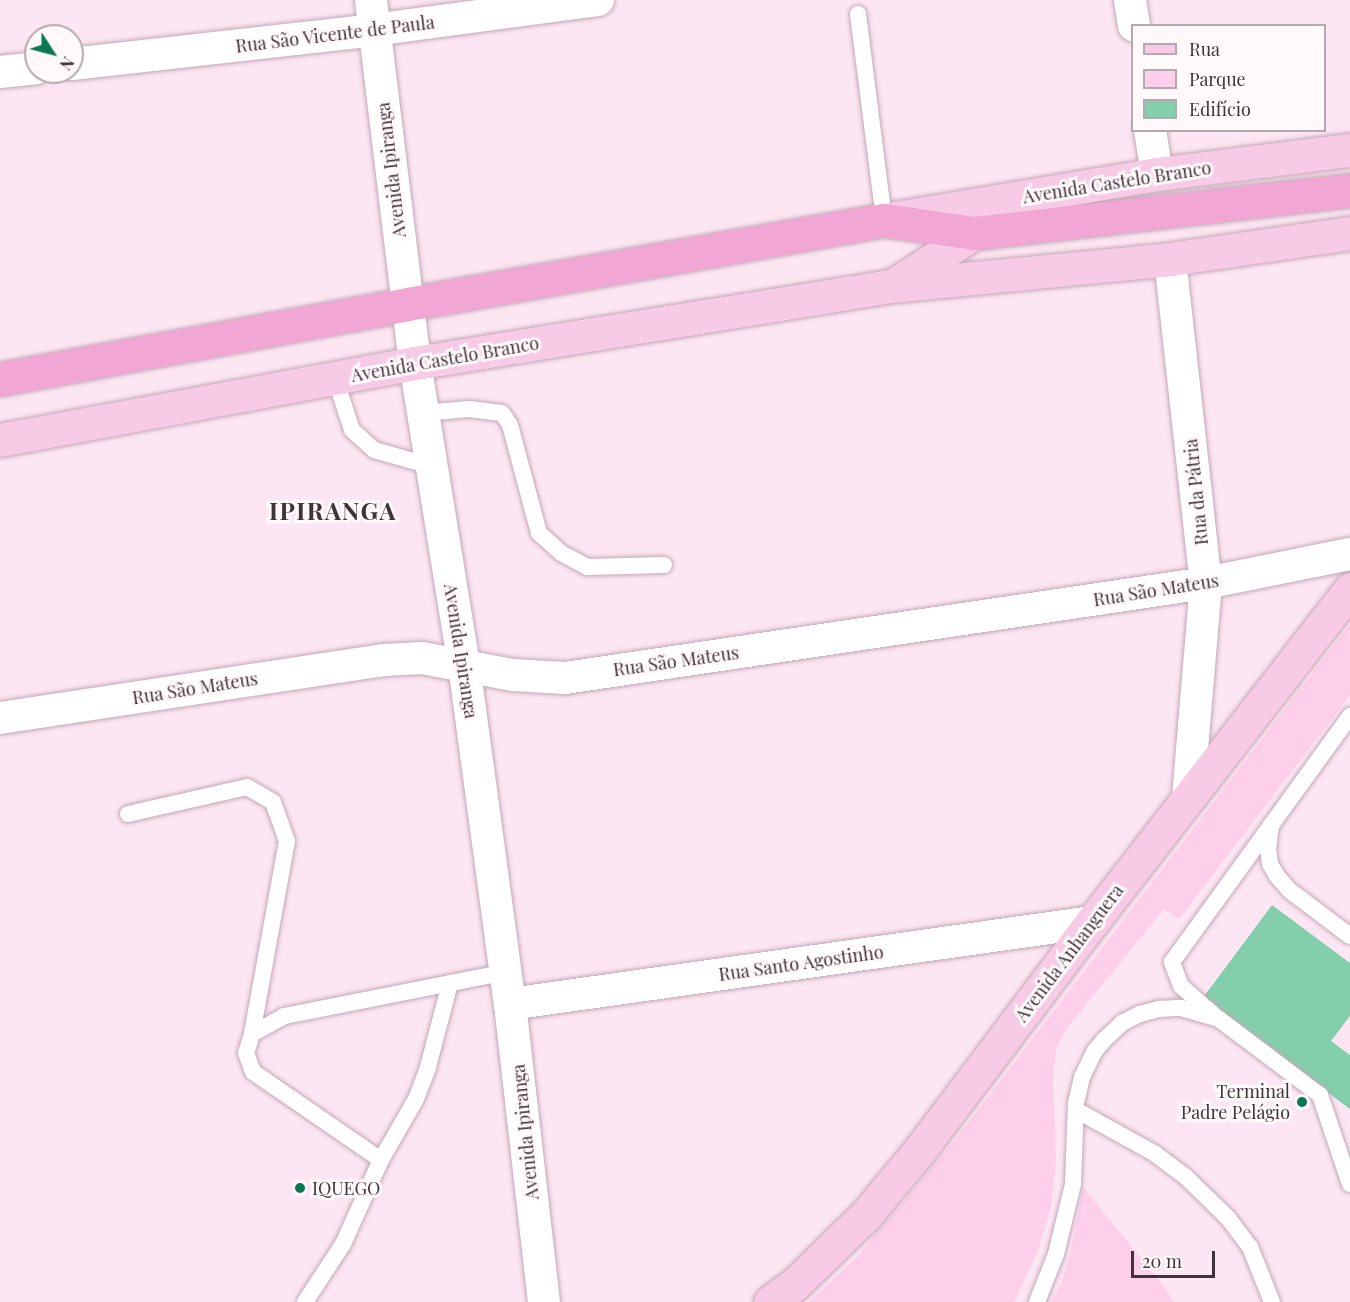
<!DOCTYPE html>
<html>
<head>
<meta charset="utf-8">
<style>
  body { margin:0 }
  #map { position:relative; width:1350px; height:1302px; overflow:hidden; background:#fde6f3; font-family:"Playfair Display",serif }
  div>[style] { position:absolute }
  .green>* { inset:0; background:#fdcfea }
  .building>* { inset:0; background:#83cfab }
  .roads { filter:drop-shadow(0 0 2px #c4a8b8) drop-shadow(0 0 2px #c4a8b8) }
  .lane>* { height:16px; margin:-8px; padding:0 8px; transform-origin:8px; border-radius:8px; background:#fff }
  .street>* { height:32px; margin:-16px; padding:0 16px; transform-origin:16px; border-radius:16px; background:#fff }
  .primary>* { height:33px; margin:-16.5px; padding:0 16.5px; transform-origin:16.5px; border-radius:16.5px; background:#f7cae5 }
  .highway>* { height:33px; margin:-16.5px; padding:0 16.5px; transform-origin:16.5px; border-radius:16.5px; background:#f2a6d4 }
  .dots>* { width:16px; height:16px; translate:-50% -50%; box-sizing:border-box; border:3px solid #fff9fc; border-radius:50% }
  span { translate:-50% -50%; white-space:nowrap; text-align:center; line-height:1.15; -webkit-text-stroke:6px #fff9fc; paint-order:stroke }
  .street-label { font-size:18px; color:#40343b }
  .poi-label { font-size:18px; color:#40343b }
  .right { translate:-100% -50%; text-align:right }
  .left { translate:0 -50%; text-align:left }
  .district-label { font-size:24px; color:#40343b; font-weight:700; letter-spacing:1.5px }
  .legend { position:absolute; left:1131px; top:24px; width:195px; height:108px; box-sizing:border-box; background:#fff9fc; border:2px solid #b3aaaf; margin:0; padding:8px 10px; list-style:none; font-size:18px; color:#40343b }
  .legend li { display:flex; align-items:center; gap:12px; height:30px }
  .legend b { width:30px; border:2px solid #b3aaaf }
  .north { position:absolute; left:24px; top:24px; width:60px; height:60px; box-sizing:border-box; background:#fff9fc; border:2px solid #b3aaaf; border-radius:50%; rotate:126deg; font-size:16px; font-weight:700; line-height:24px; text-align:center; color:#40343b }
  .north::after { content:''; display:block; margin:auto; width:21px; height:27px; background:#087752; clip-path:polygon(50% 0,100% 100%,50% 72%,0 100%) }
  .scale { position:absolute; left:1131px; top:1251px; width:84px; height:27px; box-sizing:border-box; border:3px solid #40343b; border-top:0; padding-left:8px; font-size:18px; line-height:21px; white-space:nowrap; color:#40343b; -webkit-text-stroke:4px #fff9fc; paint-order:stroke }
</style>
</head>
<body>
<div id="map">
  <div class="green">
    <i style="clip-path:polygon(1350px 624px,1350px 695px,1179px 919px,1164px 909px,1067px 1028px,1057px 1047px,1053px 1072px,1056px 1161px,1051px 1208px,1037px 1253px,1014px 1302px,809px 1302px,855px 1259px,959px 1135px)"></i>
    <i style="clip-path:polygon(1083px 1187px,1163px 1285px,1174px 1302px,1051px 1302px,1062px 1281px,1071px 1250px)"></i>
  </div>
  <div class="building">
    <i style="clip-path:polygon(1272px 905px,1350px 963px,1350px 1016px,1331px 1041px,1350px 1055px,1350px 1109px,1202px 999px)"></i>
  </div>
  <div class="roads">
    <div class="lane">
      <i style="left:858px;top:14px;width:208px;rotate:82.8deg"></i>
      <i style="left:335px;top:378px;width:55px;rotate:71.9deg"></i>
      <i style="left:352px;top:430px;width:30px;rotate:42deg"></i>
      <i style="left:374px;top:450px;width:59px;rotate:15.7deg"></i>
      <i style="left:423px;top:413px;width:46px;rotate:-5deg"></i>
      <i style="left:469px;top:409px;width:33px;rotate:7deg"></i>
      <i style="left:502px;top:413px;width:14px;rotate:56deg"></i>
      <i style="left:510px;top:425px;width:112px;rotate:75deg"></i>
      <i style="left:539px;top:533px;width:30px;rotate:42deg"></i>
      <i style="left:561px;top:553px;width:30px;rotate:28deg"></i>
      <i style="left:587px;top:567px;width:77px;rotate:-1.5deg"></i>
      <i style="left:128px;top:814px;width:122px;rotate:-12.8deg"></i>
      <i style="left:247px;top:787px;width:30px;rotate:30deg"></i>
      <i style="left:273px;top:802px;width:41px;rotate:70.3deg"></i>
      <i style="left:287px;top:841px;width:196px;rotate:100.3deg"></i>
      <i style="left:1271px;top:825px;width:23px;rotate:97deg"></i>
      <i style="left:1268px;top:848px;width:16px;rotate:83deg"></i>
      <i style="left:1270px;top:864px;width:14px;rotate:60deg"></i>
      <i style="left:1277px;top:876px;width:18px;rotate:49deg"></i>
      <i style="left:1289px;top:890px;width:76px;rotate:37deg"></i>
      <i style="left:1214px;top:1015px;width:44px;rotate:-138.7deg"></i>
      <i style="left:1181px;top:986px;width:26px;rotate:-111deg"></i>
      <i style="left:1172px;top:962px;width:304px;rotate:-54.1deg"></i>
      <i style="left:1076px;top:1110px;width:89px;rotate:28.9deg"></i>
      <i style="left:1154px;top:1153px;width:40px;rotate:37deg"></i>
      <i style="left:1186px;top:1177px;width:59px;rotate:44.3deg"></i>
      <i style="left:1228px;top:1218px;width:36px;rotate:53deg"></i>
      <i style="left:1250px;top:1247px;width:59px;rotate:68.2deg"></i>
      <i style="left:381px;top:1160px;width:70px;rotate:-60.2deg"></i>
      <i style="left:416px;top:1099px;width:34px;rotate:-69deg"></i>
      <i style="left:428px;top:1067px;width:87px;rotate:-75.3deg"></i>
      <i style="left:305px;top:1302px;width:69px;rotate:-56.8deg"></i>
      <i style="left:343px;top:1244px;width:92px;rotate:-65.7deg"></i>
      <i style="left:381px;top:1160px;width:155px;rotate:-145.5deg"></i>
      <i style="left:253px;top:1072px;width:20px;rotate:-110deg"></i>
      <i style="left:246px;top:1053px;width:20px;rotate:-72deg"></i>
      <i style="left:252px;top:1034px;width:37px;rotate:-29deg"></i>
      <i style="left:284px;top:1016px;width:226px;rotate:-11.2deg"></i>
      <i style="left:1037px;top:1302px;width:52px;rotate:-68.4deg"></i>
      <i style="left:1056px;top:1254px;width:72px;rotate:-76.3deg"></i>
      <i style="left:1073px;top:1184px;width:81px;rotate:-87.9deg"></i>
      <i style="left:1076px;top:1103px;width:27px;rotate:-77deg"></i>
      <i style="left:1082px;top:1077px;width:28px;rotate:-64deg"></i>
      <i style="left:1094px;top:1052px;width:16px;rotate:-50deg"></i>
      <i style="left:1104px;top:1040px;width:25px;rotate:-43deg"></i>
      <i style="left:1122px;top:1023px;width:20px;rotate:-27deg"></i>
      <i style="left:1140px;top:1014px;width:20px;rotate:-15deg"></i>
      <i style="left:1159px;top:1009px;width:22px;rotate:-3deg"></i>
      <i style="left:1181px;top:1008px;width:40px;rotate:16deg"></i>
      <i style="left:1219px;top:1019px;width:126px;rotate:37deg"></i>
      <i style="left:1320px;top:1095px;width:94px;rotate:71.4deg"></i>
    </div>
    <div class="street">
      <i style="left:371px;top:0;width:366px;rotate:83.1deg"></i>
      <i style="left:415px;top:363px;width:306px;rotate:80.8deg"></i>
      <i style="left:464px;top:665px;width:342px;rotate:82.3deg"></i>
      <i style="left:510px;top:1004px;width:300px;rotate:83.5deg"></i>
      <i style="left:1130px;top:0;width:26px;rotate:81deg"></i>
      <i style="left:72px;top:64px;width:303px;rotate:-6.4deg"></i>
      <i style="left:373px;top:30px;width:227px;rotate:-7.6deg"></i>
      <i style="left:0;top:72px;width:36px;rotate:-6deg"></i>
      <i style="left:1150px;top:130px;width:45px;rotate:81deg"></i>
      <i style="left:1170px;top:259px;width:326px;rotate:83.7deg"></i>
      <i style="left:1206px;top:583px;width:215px;rotate:94.8deg"></i>
      <i style="left:0;top:718px;width:389px;rotate:-8.6deg"></i>
      <i style="left:385px;top:660px;width:37px;rotate:-3deg"></i>
      <i style="left:422px;top:658px;width:93px;rotate:10.6deg"></i>
      <i style="left:513px;top:675px;width:52px;rotate:3.3deg"></i>
      <i style="left:565px;top:678px;width:648px;rotate:-8.43deg"></i>
      <i style="left:1206px;top:583px;width:147px;rotate:-11.4deg"></i>
      <i style="left:510px;top:1004px;width:588px;rotate:-8.02deg"></i>
    </div>
    <div class="primary">
      <i style="left:895px;top:218px;width:266px;rotate:-9.5deg"></i>
      <i style="left:1157px;top:174px;width:194px;rotate:-7.1deg"></i>
      <i style="left:898px;top:282px;width:90px;rotate:-32.8deg"></i>
      <i style="left:0;top:440px;width:422px;rotate:-10.5deg"></i>
      <i style="left:415px;top:363px;width:482px;rotate:-9.2deg"></i>
      <i style="left:891px;top:286px;width:280px;rotate:-5.5deg"></i>
      <i style="left:1170px;top:259px;width:182px;rotate:-8.2deg"></i>
      <i style="left:770px;top:1302px;width:32px;rotate:-36deg"></i>
      <i style="left:796px;top:1283px;width:98px;rotate:-44.2deg"></i>
      <i style="left:866px;top:1215px;width:89px;rotate:-50.4deg"></i>
      <i style="left:923px;top:1146px;width:281px;rotate:-53deg"></i>
      <i style="left:1092px;top:922px;width:421px;rotate:-52.2deg"></i>
    </div>
    <div class="highway">
      <i style="left:0;top:379px;width:414px;rotate:-10.4deg"></i>
      <i style="left:407px;top:304px;width:484px;rotate:-10deg"></i>
      <i style="left:884px;top:220px;width:91px;rotate:8.2deg"></i>
      <i style="left:974px;top:233px;width:378px;rotate:-6.5deg"></i>
    </div>
  </div>
  <div class="dots">
    <i style="left:1302px;top:1102px;background:#087752"></i>
    <i style="left:300px;top:1188px;background:#087752"></i>
  </div>
  <div class="street-label">
    <span style="left:335px;top:34px;rotate:-7deg">Rua São Vicente de Paula</span>
    <span style="left:391px;top:170px;rotate:-97deg">Avenida Ipiranga</span>
    <span style="left:1117px;top:182px;rotate:-9deg">Avenida Castelo Branco</span>
    <span style="left:445px;top:359px;rotate:-10deg">Avenida Castelo Branco</span>
    <span style="left:1196px;top:492px;rotate:-96deg">Rua da Pátria</span>
    <span style="left:1156px;top:590px;rotate:-9deg">Rua São Mateus</span>
    <span style="left:461px;top:651px;rotate:81deg">Avenida Ipiranga</span>
    <span style="left:676px;top:661px;rotate:-8deg">Rua São Mateus</span>
    <span style="left:195px;top:688px;rotate:-9deg">Rua São Mateus</span>
    <span style="left:1069px;top:953px;rotate:-53deg">Avenida Anhanguera</span>
    <span style="left:801px;top:963px;rotate:-8deg">Rua Santo Agostinho</span>
    <span style="left:525px;top:1132px;rotate:-96deg">Avenida Ipiranga</span>
  </div>
  <div class="poi-label">
    <span class="right" style="left:1290px;top:1102px">Terminal<br>Padre Pelágio</span>
    <span class="left" style="left:312px;top:1188px">IQUEGO</span>
  </div>
  <div class="district-label">
    <span style="left:333px;top:511px">IPIRANGA</span>
  </div>
  <ul class="legend">
  <li><b style="height:8px;background:#f7cae5"></b>Rua</li>
  <li><b style="height:16px;background:#fdcfea"></b>Parque</li>
  <li><b style="height:16px;background:#83cfab"></b>Edifício</li>
  </ul>
  <div class="north">N</div>
  <div class="scale">20 m</div>
</div>
</body>
</html>
